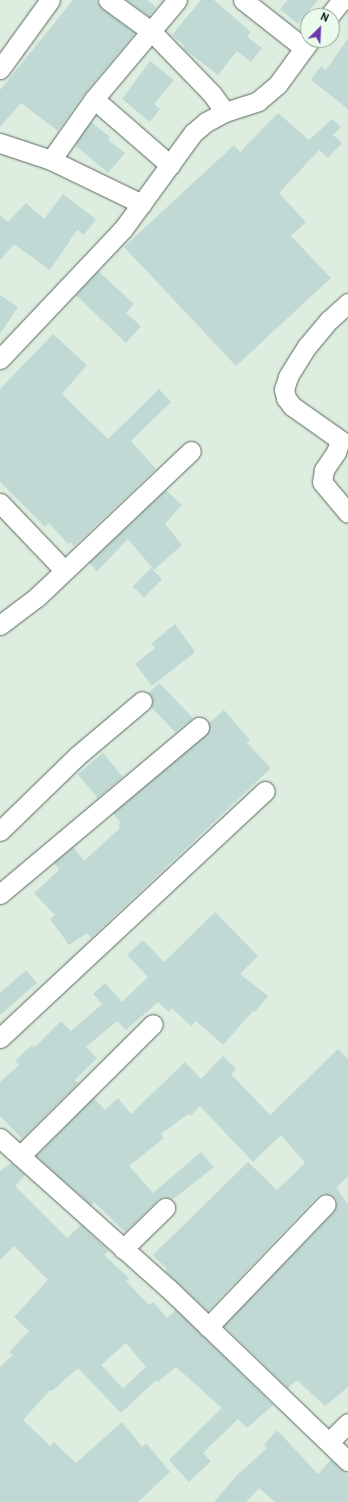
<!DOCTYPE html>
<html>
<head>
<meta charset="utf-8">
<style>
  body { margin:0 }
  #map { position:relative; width:348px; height:1502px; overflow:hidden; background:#ddeee0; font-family:Overpass,sans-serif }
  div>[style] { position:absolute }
  .building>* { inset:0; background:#c1d9d4; transform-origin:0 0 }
  .roads { filter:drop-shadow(0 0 1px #59685c) drop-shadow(0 0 1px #59685c) }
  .minor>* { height:19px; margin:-9.5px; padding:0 9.5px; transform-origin:9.5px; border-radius:9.5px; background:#fff }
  span { translate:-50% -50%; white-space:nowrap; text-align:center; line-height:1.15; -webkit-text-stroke:3px #eafbed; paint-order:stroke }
  .north { position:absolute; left:300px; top:8px; width:40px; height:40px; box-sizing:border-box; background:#eafbed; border:1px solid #929f95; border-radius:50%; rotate:24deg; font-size:11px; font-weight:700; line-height:16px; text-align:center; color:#0f1510 }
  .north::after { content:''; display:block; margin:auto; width:14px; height:18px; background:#6e37ad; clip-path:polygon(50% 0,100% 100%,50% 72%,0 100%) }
</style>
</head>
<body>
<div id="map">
  <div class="building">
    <i style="clip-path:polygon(73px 0,96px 0,102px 9px,135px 33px,86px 92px,58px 131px,21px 103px,0 127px,0 90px)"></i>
    <i style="clip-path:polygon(127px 0,147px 0,156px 7px,149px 16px)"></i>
    <i style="clip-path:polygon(201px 0,214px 0,251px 32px,247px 37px,262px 48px,251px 62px,237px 51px,218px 75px,183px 48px,185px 46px,172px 35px)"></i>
    <i style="clip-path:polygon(288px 0,318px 0,298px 24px,280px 9px)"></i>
    <i style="clip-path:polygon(348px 38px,348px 109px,311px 80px,321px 66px,326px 70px)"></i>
    <i style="clip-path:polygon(150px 61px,174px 80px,154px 104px,160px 109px,150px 122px,122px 99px)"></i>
    <i style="clip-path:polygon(278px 113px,309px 140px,332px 119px,341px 127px,333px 135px,342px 143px,328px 158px,319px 150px,279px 193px,306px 222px,291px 236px,331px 278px,236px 366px,124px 247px,234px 145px,240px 152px)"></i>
    <i style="clip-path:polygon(91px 122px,110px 137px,108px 140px,125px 153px,108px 173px,75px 145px)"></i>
    <i style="clip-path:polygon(63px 194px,96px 219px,84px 235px,77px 230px,50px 270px,14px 244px,0 260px,0 215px,8px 222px,26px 203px,44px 219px)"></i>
    <i style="clip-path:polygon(98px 271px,134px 304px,126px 313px,141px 326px,126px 343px,76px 295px)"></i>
    <i style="clip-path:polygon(0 295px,18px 307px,0 334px)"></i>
    <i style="clip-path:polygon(53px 334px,87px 365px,62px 394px,108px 439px,159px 389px,171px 402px,131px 441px,156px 469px,74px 546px,70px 542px,68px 544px,49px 523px,45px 527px,0 482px,0 389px)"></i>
    <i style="clip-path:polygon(166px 490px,182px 505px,165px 524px,182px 545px,154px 570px,128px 539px,97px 571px,89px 563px)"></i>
    <i style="left:151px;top:568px;width:16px;height:26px;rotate:45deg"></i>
    <i style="clip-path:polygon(175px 624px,195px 652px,152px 686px,135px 664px,155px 648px,151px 644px)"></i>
    <i style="clip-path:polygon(159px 683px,193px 718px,175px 732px,151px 707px,153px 699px,149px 693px)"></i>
    <i style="clip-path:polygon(224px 710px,250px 740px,247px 743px,271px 768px,91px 938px,87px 933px,69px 945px,50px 919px,55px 915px,34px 893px,59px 870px,54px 863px,73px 847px,84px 861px,120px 828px,118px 825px,121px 823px,113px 813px,206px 735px,209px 730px,209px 723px)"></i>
    <i style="left:103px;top:753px;width:31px;height:33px;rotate:50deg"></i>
    <i style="clip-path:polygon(215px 912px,258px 956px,240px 974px,268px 996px,255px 1012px,253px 1011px,223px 1045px,196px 1021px,191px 1026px,172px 1008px,169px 1012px,158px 1002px,126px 1030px,117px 1021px,86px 1047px,97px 1058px,75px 1080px,78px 1083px,22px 1139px,0 1116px,0 1082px,19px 1065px,15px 1061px,32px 1045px,35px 1047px,61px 1021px,71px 1031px,102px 1004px,93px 994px,105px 983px,122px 1002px,148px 977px,127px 955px,143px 940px,164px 962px)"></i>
    <i style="clip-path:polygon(26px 970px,37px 983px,0 1015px,0 993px)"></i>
    <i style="clip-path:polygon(338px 1049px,348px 1059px,348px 1176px,336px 1188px,348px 1204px,348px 1387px,325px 1406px,297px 1380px,288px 1388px,224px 1326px,334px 1212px,337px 1201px,333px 1196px,323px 1193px,318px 1196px,208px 1311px,165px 1271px,167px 1269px,153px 1255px,248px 1162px,277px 1190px,305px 1163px,281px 1135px,253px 1162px,200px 1106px,190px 1116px,188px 1114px,161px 1134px,164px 1138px,129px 1166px,153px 1193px,201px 1152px,214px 1167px,172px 1200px,163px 1197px,158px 1200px,125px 1232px,94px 1202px,91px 1205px,36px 1156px,94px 1098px,105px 1110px,118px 1098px,131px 1114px,185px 1062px,201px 1079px,223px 1056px,236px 1069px,231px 1074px,270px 1115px)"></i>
    <i style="clip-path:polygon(evenodd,11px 1163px,25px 1175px,15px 1186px,67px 1238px,81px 1225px,109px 1251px,104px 1255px,129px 1278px,126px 1281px,149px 1305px,153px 1302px,167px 1318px,176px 1310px,273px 1405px,247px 1428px,238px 1419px,203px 1453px,211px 1461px,189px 1482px,169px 1460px,222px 1408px,176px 1367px,158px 1382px,156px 1380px,121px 1413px,78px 1368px,52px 1391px,50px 1390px,23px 1420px,50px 1446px,54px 1442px,76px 1463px,122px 1422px,142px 1447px,146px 1443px,170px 1472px,138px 1502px,0 1502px,0 1367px,13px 1355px,9px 1352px,29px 1331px,14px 1317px,48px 1280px,14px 1246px,0 1260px,0 1171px,11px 1163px,126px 1343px,146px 1367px,123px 1388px,101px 1365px,126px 1343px)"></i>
    <i style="clip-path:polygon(277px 1430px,318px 1474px,331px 1460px,348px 1475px,348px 1502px,275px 1502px,259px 1488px,246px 1502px,214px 1502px,237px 1475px,267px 1448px,264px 1445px)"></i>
  </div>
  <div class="roads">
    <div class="minor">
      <i style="left:108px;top:0;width:54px;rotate:36deg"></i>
      <i style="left:152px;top:32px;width:86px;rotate:45.9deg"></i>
      <i style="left:212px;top:94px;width:22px;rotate:54deg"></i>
      <i style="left:243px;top:0;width:78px;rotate:38.2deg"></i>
      <i style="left:329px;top:16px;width:21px;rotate:-51deg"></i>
      <i style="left:0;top:69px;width:85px;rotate:-54.1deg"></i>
      <i style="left:94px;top:99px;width:101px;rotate:41deg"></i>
      <i style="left:0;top:143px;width:54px;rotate:18.4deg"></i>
      <i style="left:51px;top:160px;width:101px;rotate:25.8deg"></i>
      <i style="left:51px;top:160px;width:75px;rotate:-54.8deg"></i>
      <i style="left:94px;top:99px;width:129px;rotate:-50deg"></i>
      <i style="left:348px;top:303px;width:25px;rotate:138deg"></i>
      <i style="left:329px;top:320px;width:34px;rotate:130deg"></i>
      <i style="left:307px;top:346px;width:36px;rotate:122deg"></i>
      <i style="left:288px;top:377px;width:13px;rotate:108deg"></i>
      <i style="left:284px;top:389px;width:9px;rotate:77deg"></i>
      <i style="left:286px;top:398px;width:10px;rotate:53deg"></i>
      <i style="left:292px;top:406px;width:59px;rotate:35.3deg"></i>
      <i style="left:340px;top:440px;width:13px;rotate:108deg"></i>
      <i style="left:336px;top:452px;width:22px;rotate:124deg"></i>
      <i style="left:324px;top:470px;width:12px;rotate:99deg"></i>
      <i style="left:322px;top:482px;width:40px;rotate:50deg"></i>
      <i style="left:0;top:359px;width:179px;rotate:-46.6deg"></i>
      <i style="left:123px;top:229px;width:119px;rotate:-53.9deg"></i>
      <i style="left:193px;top:133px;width:17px;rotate:-40deg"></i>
      <i style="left:206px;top:122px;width:21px;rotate:-28deg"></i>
      <i style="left:225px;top:112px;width:35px;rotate:-18deg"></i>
      <i style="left:258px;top:101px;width:26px;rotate:-40deg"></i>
      <i style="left:278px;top:84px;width:54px;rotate:-54deg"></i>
      <i style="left:0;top:503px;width:93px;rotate:46.3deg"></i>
      <i style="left:0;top:625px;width:46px;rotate:-37.1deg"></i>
      <i style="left:37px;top:597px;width:212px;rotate:-43.5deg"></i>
      <i style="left:0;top:831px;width:107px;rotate:-44.2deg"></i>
      <i style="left:77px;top:756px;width:85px;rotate:-40.2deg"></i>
      <i style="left:0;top:894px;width:260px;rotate:-40deg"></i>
      <i style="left:0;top:1038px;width:362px;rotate:-43deg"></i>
      <i style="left:0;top:1138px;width:225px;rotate:41.8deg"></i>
      <i style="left:168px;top:1288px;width:250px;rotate:43.9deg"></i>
      <i style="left:20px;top:1156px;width:187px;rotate:-44.8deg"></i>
      <i style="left:123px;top:1249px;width:59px;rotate:-44.3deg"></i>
      <i style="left:208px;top:1327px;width:170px;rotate:-46.2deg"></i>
      <i style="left:329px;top:1442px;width:27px;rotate:-45deg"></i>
    </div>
  </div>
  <div class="north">N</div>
</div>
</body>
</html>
